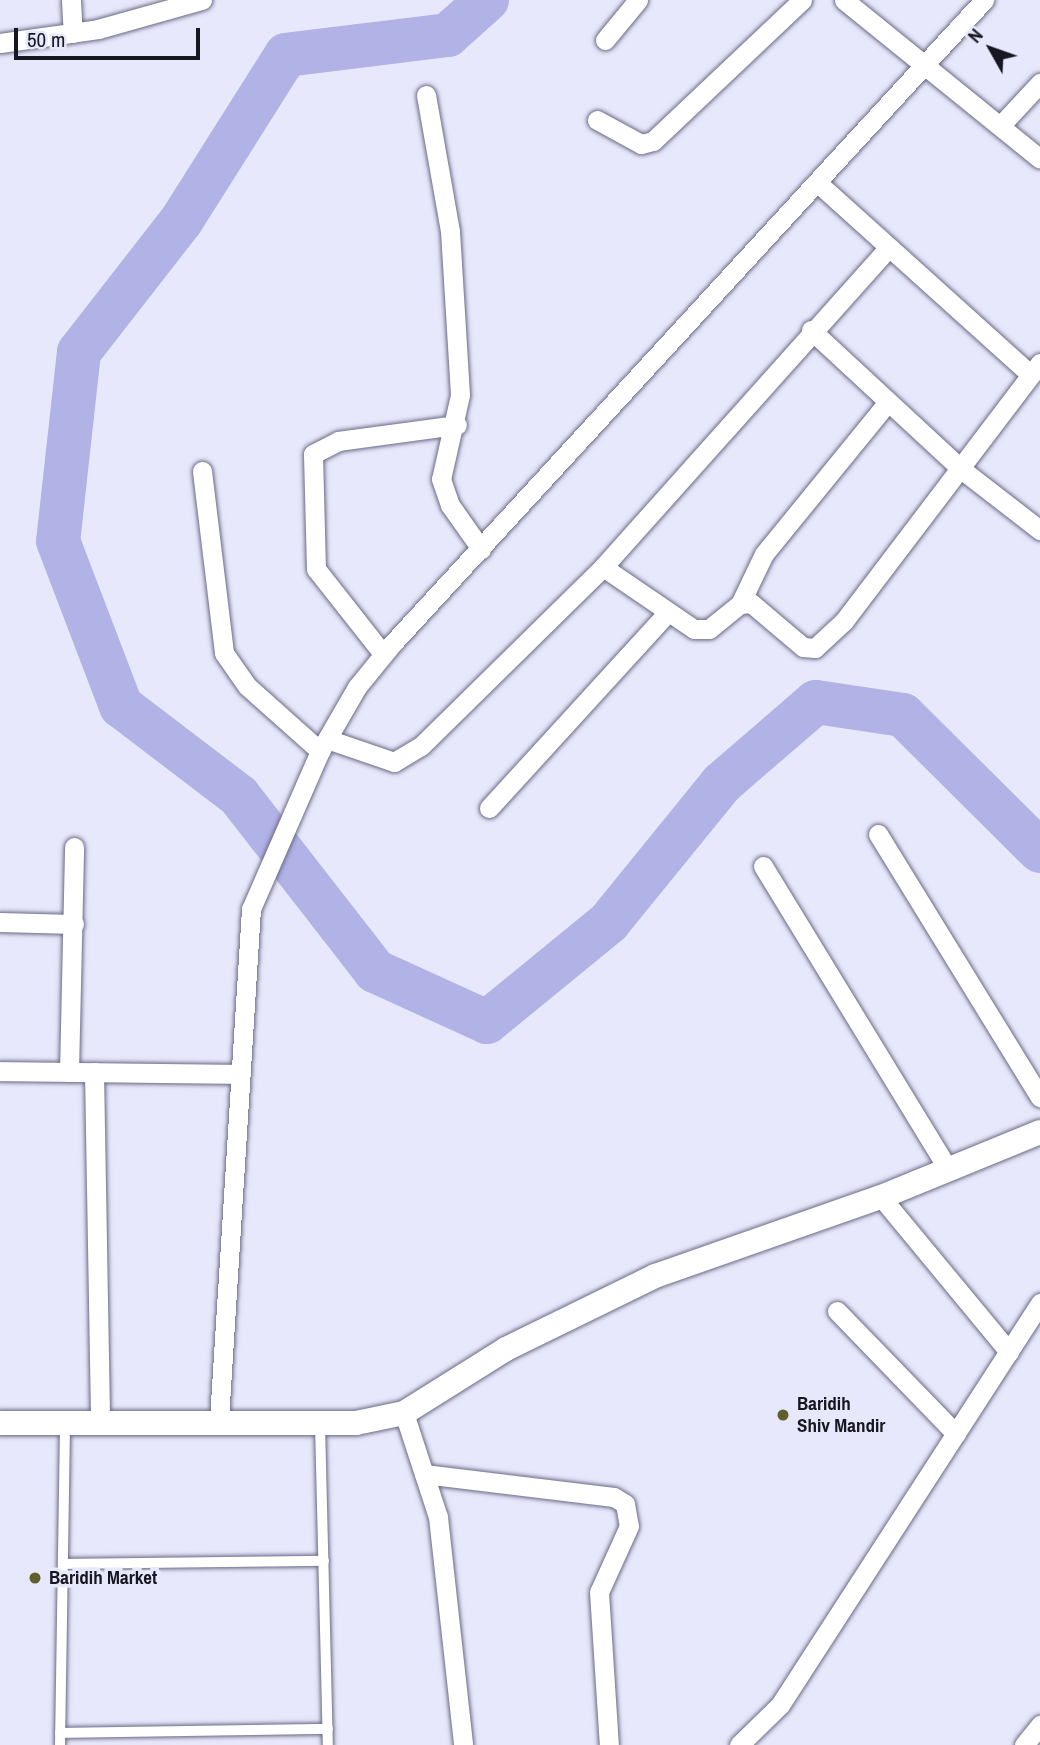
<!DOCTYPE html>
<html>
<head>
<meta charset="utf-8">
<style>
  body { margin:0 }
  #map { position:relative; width:1040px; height:1745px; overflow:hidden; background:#e7e8fb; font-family:"Archivo Narrow",sans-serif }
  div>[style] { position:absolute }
  .river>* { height:44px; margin:-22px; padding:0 22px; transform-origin:22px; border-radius:22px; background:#b1b2e6 }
  .roads { filter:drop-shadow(0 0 2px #696a85) drop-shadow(0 0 2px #696a85) }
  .service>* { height:10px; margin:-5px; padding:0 5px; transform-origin:5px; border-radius:5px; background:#fff }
  .minor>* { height:19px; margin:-9.5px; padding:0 9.5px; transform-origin:9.5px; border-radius:9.5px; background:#fff }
  .tertiary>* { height:24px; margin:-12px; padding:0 12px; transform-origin:12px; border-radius:12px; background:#fff }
  .dots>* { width:19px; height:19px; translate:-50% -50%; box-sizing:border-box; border:4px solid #e7e8fb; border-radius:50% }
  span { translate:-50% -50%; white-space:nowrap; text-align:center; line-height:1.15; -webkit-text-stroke:7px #e7e8fb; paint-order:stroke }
  .poi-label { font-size:19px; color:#171722; font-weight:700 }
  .left { translate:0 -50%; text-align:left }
  .north { position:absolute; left:956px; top:14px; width:70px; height:70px; -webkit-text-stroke:5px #e7e8fb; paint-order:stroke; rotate:310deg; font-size:19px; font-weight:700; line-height:28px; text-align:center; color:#171722 }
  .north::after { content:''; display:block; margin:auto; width:24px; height:32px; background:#171722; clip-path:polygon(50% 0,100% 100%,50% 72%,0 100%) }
  .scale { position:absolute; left:14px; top:28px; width:186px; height:32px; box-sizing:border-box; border:4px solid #171722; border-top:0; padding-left:9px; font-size:21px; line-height:24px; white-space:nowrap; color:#171722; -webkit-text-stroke:5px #e7e8fb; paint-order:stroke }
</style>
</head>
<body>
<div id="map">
  <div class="river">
    <i style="left:487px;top:0;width:52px;rotate:138.1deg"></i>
    <i style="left:448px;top:35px;width:163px;rotate:173deg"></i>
    <i style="left:286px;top:55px;width:196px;rotate:122.3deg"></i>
    <i style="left:181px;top:221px;width:166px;rotate:127.9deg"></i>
    <i style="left:79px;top:352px;width:190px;rotate:96.3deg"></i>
    <i style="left:58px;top:541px;width:177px;rotate:69.1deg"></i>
    <i style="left:121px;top:706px;width:148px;rotate:37.3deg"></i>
    <i style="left:239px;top:796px;width:222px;rotate:52.1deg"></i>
    <i style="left:375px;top:971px;width:123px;rotate:24.5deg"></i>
    <i style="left:487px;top:1022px;width:158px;rotate:-39.3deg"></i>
    <i style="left:609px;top:922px;width:179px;rotate:-50.9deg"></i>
    <i style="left:722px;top:783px;width:124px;rotate:-40.8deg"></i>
    <i style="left:816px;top:702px;width:88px;rotate:8.5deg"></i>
    <i style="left:903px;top:715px;width:193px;rotate:44.8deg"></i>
  </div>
  <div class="roads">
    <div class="service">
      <i style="left:320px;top:1424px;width:321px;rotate:88.6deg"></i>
      <i style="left:63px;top:1564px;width:261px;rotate:-0.7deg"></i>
      <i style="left:60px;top:1733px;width:268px;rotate:-0.9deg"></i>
      <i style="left:60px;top:1745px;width:321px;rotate:-89.1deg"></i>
    </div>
    <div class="minor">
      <i style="left:71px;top:0;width:33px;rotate:87deg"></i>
      <i style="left:844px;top:0;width:252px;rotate:39deg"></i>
      <i style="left:605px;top:40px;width:52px;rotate:-50.5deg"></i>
      <i style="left:0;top:43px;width:99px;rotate:-8.1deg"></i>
      <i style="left:98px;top:29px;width:108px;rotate:-15.6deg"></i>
      <i style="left:426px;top:95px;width:138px;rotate:80deg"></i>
      <i style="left:450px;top:231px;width:164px;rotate:86.5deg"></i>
      <i style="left:460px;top:395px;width:86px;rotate:102.7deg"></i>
      <i style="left:441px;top:479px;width:28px;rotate:71deg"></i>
      <i style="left:450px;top:505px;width:54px;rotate:54.8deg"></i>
      <i style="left:597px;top:120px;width:50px;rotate:28.6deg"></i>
      <i style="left:641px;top:144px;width:12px;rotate:-14deg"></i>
      <i style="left:653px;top:141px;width:205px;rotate:-43.4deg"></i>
      <i style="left:1000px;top:126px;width:59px;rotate:-47.1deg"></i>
      <i style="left:819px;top:184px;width:285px;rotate:42deg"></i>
      <i style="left:811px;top:330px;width:205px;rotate:42.8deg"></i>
      <i style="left:961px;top:469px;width:100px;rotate:37.7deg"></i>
      <i style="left:202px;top:471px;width:183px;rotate:83.1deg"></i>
      <i style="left:224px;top:653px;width:40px;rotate:55.1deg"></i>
      <i style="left:247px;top:686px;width:98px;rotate:41.7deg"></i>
      <i style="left:603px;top:567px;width:110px;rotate:34.3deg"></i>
      <i style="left:694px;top:629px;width:15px"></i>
      <i style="left:709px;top:629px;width:40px;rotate:-39deg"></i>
      <i style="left:740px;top:604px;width:11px;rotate:-5deg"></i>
      <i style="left:751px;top:603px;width:68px;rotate:40.2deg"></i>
      <i style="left:803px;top:647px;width:12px;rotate:5deg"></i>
      <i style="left:815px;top:648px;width:40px;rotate:-43deg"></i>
      <i style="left:844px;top:621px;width:324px;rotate:-52.8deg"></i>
      <i style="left:740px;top:604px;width:55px;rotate:-64.4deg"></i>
      <i style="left:764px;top:554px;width:196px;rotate:-50.8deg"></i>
      <i style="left:383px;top:654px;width:108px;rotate:-128.2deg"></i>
      <i style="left:316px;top:569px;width:115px;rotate:-91.5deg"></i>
      <i style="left:313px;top:454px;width:28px;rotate:-27deg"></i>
      <i style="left:338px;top:441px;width:120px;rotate:-7.7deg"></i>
      <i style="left:327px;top:739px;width:71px;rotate:18.9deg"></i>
      <i style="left:394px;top:762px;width:31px;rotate:-31deg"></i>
      <i style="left:421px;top:746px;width:255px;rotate:-44.5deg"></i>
      <i style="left:603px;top:567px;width:428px;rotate:-48.2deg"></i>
      <i style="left:489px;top:808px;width:264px;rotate:-47.6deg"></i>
      <i style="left:878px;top:834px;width:309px;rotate:58.4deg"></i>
      <i style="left:763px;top:866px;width:355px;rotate:58.6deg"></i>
      <i style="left:0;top:922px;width:74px;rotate:1.5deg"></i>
      <i style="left:0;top:1071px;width:238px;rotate:0.7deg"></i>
      <i style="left:69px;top:1072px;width:225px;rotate:-88.7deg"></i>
      <i style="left:94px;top:1072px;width:349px;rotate:89deg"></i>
      <i style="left:881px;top:1197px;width:201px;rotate:50.4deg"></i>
      <i style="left:837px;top:1311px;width:171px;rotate:45.9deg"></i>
      <i style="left:404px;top:1413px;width:109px;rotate:71.9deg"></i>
      <i style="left:438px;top:1517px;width:229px;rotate:83.7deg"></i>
      <i style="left:219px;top:1419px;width:511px;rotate:-86.41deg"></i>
      <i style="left:251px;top:909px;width:172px;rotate:-66.4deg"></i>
      <i style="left:320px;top:751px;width:74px;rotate:-60deg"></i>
      <i style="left:357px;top:687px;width:55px;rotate:-50.9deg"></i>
      <i style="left:392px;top:644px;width:875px;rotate:-47.41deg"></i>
      <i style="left:424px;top:1474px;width:191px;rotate:6.9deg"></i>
      <i style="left:614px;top:1497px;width:13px;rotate:32deg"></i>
      <i style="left:625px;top:1504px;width:22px;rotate:80deg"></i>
      <i style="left:629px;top:1526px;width:72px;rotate:114.4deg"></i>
      <i style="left:599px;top:1592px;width:153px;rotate:86.3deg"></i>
      <i style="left:739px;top:1745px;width:57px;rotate:-44.3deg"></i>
      <i style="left:780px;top:1705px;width:479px;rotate:-57.1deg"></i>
      <i style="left:1024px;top:1745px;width:26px;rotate:-51deg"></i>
    </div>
    <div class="tertiary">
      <i style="left:0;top:1423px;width:356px"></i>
      <i style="left:356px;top:1423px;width:49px;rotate:-11.8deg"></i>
      <i style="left:404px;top:1413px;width:120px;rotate:-32.1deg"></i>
      <i style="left:506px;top:1349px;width:166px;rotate:-26.1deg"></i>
      <i style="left:655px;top:1276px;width:239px;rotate:-19.3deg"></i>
      <i style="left:881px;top:1197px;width:172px;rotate:-22.2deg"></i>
    </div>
  </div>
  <div class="dots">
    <i style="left:783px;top:1415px;background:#5e5f2d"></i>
    <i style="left:35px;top:1578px;background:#5e5f2d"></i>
  </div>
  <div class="poi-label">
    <span class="left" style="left:797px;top:1415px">Baridih<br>Shiv Mandir</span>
    <span class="left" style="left:49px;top:1578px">Baridih Market</span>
  </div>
  <div class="north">N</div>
  <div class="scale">50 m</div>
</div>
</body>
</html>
